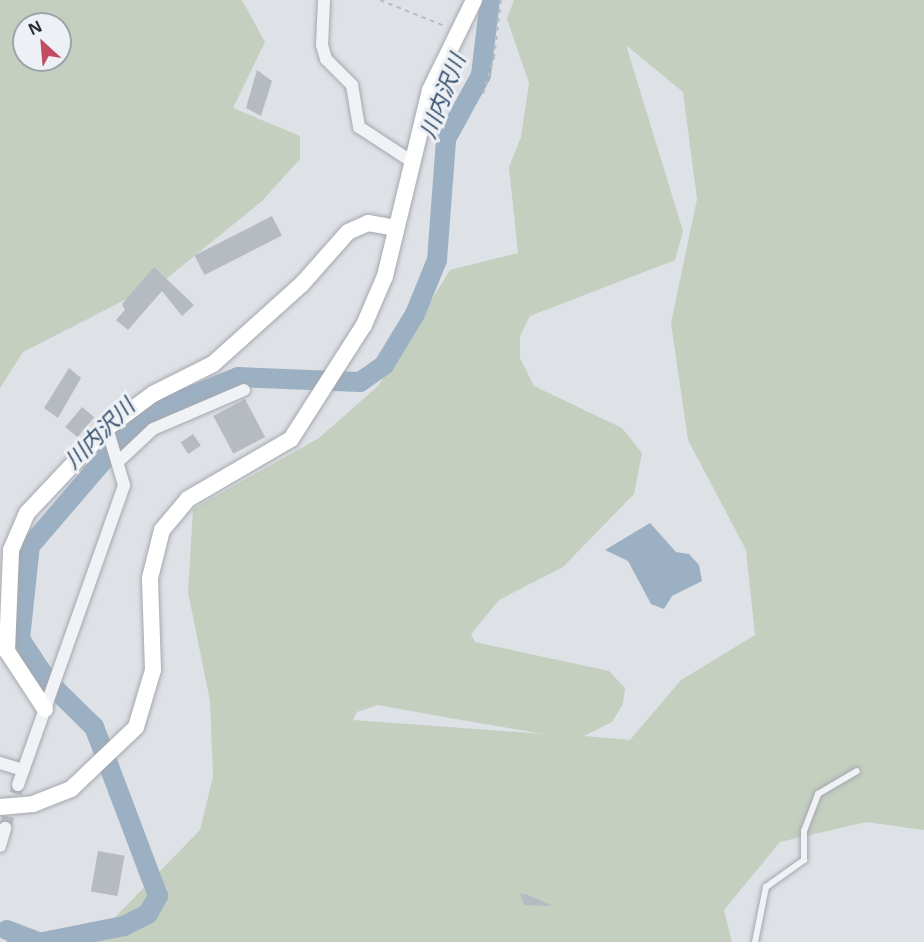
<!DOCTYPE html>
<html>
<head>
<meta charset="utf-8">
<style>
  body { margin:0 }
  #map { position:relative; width:924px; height:942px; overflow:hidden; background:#dee1e6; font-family:"Open Sans","Noto Sans JP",sans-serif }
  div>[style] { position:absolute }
  .green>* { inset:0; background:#c4cfc0 }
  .water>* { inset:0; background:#9cb0c3 }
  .stream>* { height:3px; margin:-1.5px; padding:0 1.5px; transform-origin:1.5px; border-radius:1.5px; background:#9cb0c3 }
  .river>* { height:20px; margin:-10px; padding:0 10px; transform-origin:10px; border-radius:10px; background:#9cb0c3 }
  .building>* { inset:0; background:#b6bbc2; transform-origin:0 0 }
  .street-tunnel>* { height:12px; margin-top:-6px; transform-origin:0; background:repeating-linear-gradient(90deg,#babec4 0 12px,transparent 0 18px) }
  .path>* { height:2px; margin-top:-1px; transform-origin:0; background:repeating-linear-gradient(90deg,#b8bcc1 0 4.5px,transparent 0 9px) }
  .roads { filter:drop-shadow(0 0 2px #a4a8af) drop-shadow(0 0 2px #a4a8af) }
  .lane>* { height:6px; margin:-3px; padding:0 3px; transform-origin:3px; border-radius:3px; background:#f0f2f5 }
  .street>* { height:12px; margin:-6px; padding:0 6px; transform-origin:6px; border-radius:6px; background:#f0f2f5 }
  .secondary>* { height:16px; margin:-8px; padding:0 8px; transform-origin:8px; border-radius:8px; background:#fff }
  span { translate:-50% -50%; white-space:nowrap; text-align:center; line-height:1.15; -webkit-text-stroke:6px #edf0f4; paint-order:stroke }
  .water-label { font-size:22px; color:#364f6c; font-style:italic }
  .north { position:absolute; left:12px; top:12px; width:60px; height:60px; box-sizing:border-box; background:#edf0f4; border:2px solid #9fa3aa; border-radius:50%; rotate:334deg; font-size:16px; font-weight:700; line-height:24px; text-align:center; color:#29303b }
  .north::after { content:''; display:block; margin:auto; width:21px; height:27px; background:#c24c61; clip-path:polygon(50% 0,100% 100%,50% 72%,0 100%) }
</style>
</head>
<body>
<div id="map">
  <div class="green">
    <i style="clip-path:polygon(evenodd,0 0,242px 0,265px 42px,233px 108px,300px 136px,300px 159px,262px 201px,166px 279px,23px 352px,0 388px,0 0,24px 24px,60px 24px,60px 60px,24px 60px,24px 24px)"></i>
    <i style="clip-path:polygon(evenodd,514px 0,924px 0,924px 830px,866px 822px,780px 842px,724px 910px,732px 942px,91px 942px,200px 830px,213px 777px,210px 701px,188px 592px,193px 509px,319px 438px,379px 385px,450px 270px,518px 253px,509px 167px,521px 137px,529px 83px,507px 19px,514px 0,626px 45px,683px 92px,697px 199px,671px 323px,688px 440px,746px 550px,755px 635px,681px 680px,630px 740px,584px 736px,612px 722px,623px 704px,625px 688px,609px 671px,475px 642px,471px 634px,499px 600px,563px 567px,634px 494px,642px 453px,622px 428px,534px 386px,520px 358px,520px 336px,530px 316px,675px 260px,683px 231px,626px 45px,514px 0,378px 705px,444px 717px,544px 734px,353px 720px,357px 712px,378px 705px)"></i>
  </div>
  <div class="water">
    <i style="clip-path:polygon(650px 523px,676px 552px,689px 554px,699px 565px,702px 581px,672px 596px,664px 609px,651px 604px,628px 561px,605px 550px)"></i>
  </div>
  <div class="stream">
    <i style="left:0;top:925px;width:9px;rotate:36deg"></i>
    <i style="left:7px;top:930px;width:12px;rotate:85deg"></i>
  </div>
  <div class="river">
    <i style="left:7px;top:930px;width:33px;rotate:21deg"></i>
    <i style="left:43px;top:942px;width:83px;rotate:-11.2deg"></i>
    <i style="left:124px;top:926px;width:27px;rotate:-27deg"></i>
    <i style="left:148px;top:914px;width:21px;rotate:-61deg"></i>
    <i style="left:158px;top:896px;width:181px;rotate:-110.7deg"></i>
    <i style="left:94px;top:727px;width:63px;rotate:-135.6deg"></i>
    <i style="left:49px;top:683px;width:53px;rotate:-123.4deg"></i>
    <i style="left:20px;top:639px;width:94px;rotate:-83.9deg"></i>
    <i style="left:30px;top:546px;width:149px;rotate:-49.4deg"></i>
    <i style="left:127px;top:433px;width:37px;rotate:-38deg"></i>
    <i style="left:156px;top:410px;width:88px;rotate:-21.9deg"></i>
    <i style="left:238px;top:377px;width:122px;rotate:2.3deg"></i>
    <i style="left:360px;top:382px;width:29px;rotate:-35deg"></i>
    <i style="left:384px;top:365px;width:60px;rotate:-58.7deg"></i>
    <i style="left:415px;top:314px;width:58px;rotate:-67.8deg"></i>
    <i style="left:437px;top:260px;width:121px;rotate:-85.7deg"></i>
    <i style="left:446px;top:139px;width:73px;rotate:-61.3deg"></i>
    <i style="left:481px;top:75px;width:76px;rotate:-83.2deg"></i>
  </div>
  <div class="building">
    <i style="clip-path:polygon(257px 70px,272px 81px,261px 116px,246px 108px)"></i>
    <i style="left:272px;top:216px;width:22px;height:87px;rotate:63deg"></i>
    <i style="clip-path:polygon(154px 267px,194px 305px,182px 316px,162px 291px,128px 330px,116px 320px,125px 310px,122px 304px)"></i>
    <i style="clip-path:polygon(69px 368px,81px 378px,58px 418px,44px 408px)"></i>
    <i style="left:245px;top:399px;width:43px;height:36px;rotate:62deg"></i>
    <i style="left:82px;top:407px;width:16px;height:26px;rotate:40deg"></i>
    <i style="left:193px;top:434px;width:14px;height:15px;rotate:56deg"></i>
    <i style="left:98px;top:851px;width:27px;height:41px;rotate:10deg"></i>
    <i style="clip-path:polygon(520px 893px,528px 895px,553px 906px,524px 905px)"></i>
  </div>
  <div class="street-tunnel">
    <i style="left:5px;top:828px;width:45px;rotate:-73.2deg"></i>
  </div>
  <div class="path">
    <i style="left:380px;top:0;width:72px;rotate:21.9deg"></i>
    <i style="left:483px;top:94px;width:38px;rotate:-73deg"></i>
    <i style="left:494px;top:58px;width:58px;rotate:-83.1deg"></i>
  </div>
  <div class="roads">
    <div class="lane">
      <i style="left:755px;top:942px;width:56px;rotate:-78.7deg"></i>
      <i style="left:766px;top:887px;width:47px;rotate:-35.4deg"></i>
      <i style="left:804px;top:860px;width:29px;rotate:-90deg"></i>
      <i style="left:804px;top:831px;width:40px;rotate:-69deg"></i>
      <i style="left:818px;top:794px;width:45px;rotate:-30.5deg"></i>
    </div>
    <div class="street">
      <i style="left:324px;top:0;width:45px;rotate:92.5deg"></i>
      <i style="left:322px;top:45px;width:15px;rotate:74deg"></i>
      <i style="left:326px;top:59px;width:37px;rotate:45deg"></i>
      <i style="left:352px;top:85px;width:43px;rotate:80.5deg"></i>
      <i style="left:359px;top:127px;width:62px;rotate:33.2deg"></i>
      <i style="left:120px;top:460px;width:45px;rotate:-43.2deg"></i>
      <i style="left:153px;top:429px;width:99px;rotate:-23.2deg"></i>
      <i style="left:0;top:763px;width:24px;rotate:17deg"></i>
      <i style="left:18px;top:785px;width:318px;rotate:-70.5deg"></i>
      <i style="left:124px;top:485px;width:59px;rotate:-106.6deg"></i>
      <i style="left:0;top:846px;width:19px;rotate:-74deg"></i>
    </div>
    <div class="secondary">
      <i style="left:45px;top:709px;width:69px;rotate:-123.2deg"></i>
      <i style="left:7px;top:651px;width:101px;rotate:-87.7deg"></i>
      <i style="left:11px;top:550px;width:40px;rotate:-66.6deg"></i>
      <i style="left:27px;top:513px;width:117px;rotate:-46.7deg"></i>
      <i style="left:107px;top:428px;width:57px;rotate:-36.5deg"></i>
      <i style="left:153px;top:394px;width:67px;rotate:-26.6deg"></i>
      <i style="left:213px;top:364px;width:120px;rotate:-42deg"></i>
      <i style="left:302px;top:284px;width:69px;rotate:-48.5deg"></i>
      <i style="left:348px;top:232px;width:22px;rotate:-24deg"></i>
      <i style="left:368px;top:223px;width:28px;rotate:10deg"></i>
      <i style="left:0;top:807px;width:33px;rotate:-5deg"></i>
      <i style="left:33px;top:804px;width:41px;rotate:-21.5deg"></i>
      <i style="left:71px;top:789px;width:90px;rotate:-43.6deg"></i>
      <i style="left:136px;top:727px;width:59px;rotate:-73.4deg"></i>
      <i style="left:153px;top:670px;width:92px;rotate:-91.9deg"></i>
      <i style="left:150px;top:578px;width:49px;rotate:-76deg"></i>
      <i style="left:162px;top:530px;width:40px;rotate:-50deg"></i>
      <i style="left:188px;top:499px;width:119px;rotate:-30.2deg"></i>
      <i style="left:291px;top:439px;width:135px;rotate:-57.4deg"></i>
      <i style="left:364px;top:325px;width:53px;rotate:-66.8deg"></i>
      <i style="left:385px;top:276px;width:191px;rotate:-76.4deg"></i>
      <i style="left:430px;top:90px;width:100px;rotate:-63.9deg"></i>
    </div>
  </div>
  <div class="water-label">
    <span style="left:442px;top:96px;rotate:-69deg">川内沢川</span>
    <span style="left:99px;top:433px;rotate:-45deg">川内沢川</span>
  </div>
  <div class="north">N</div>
</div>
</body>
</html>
